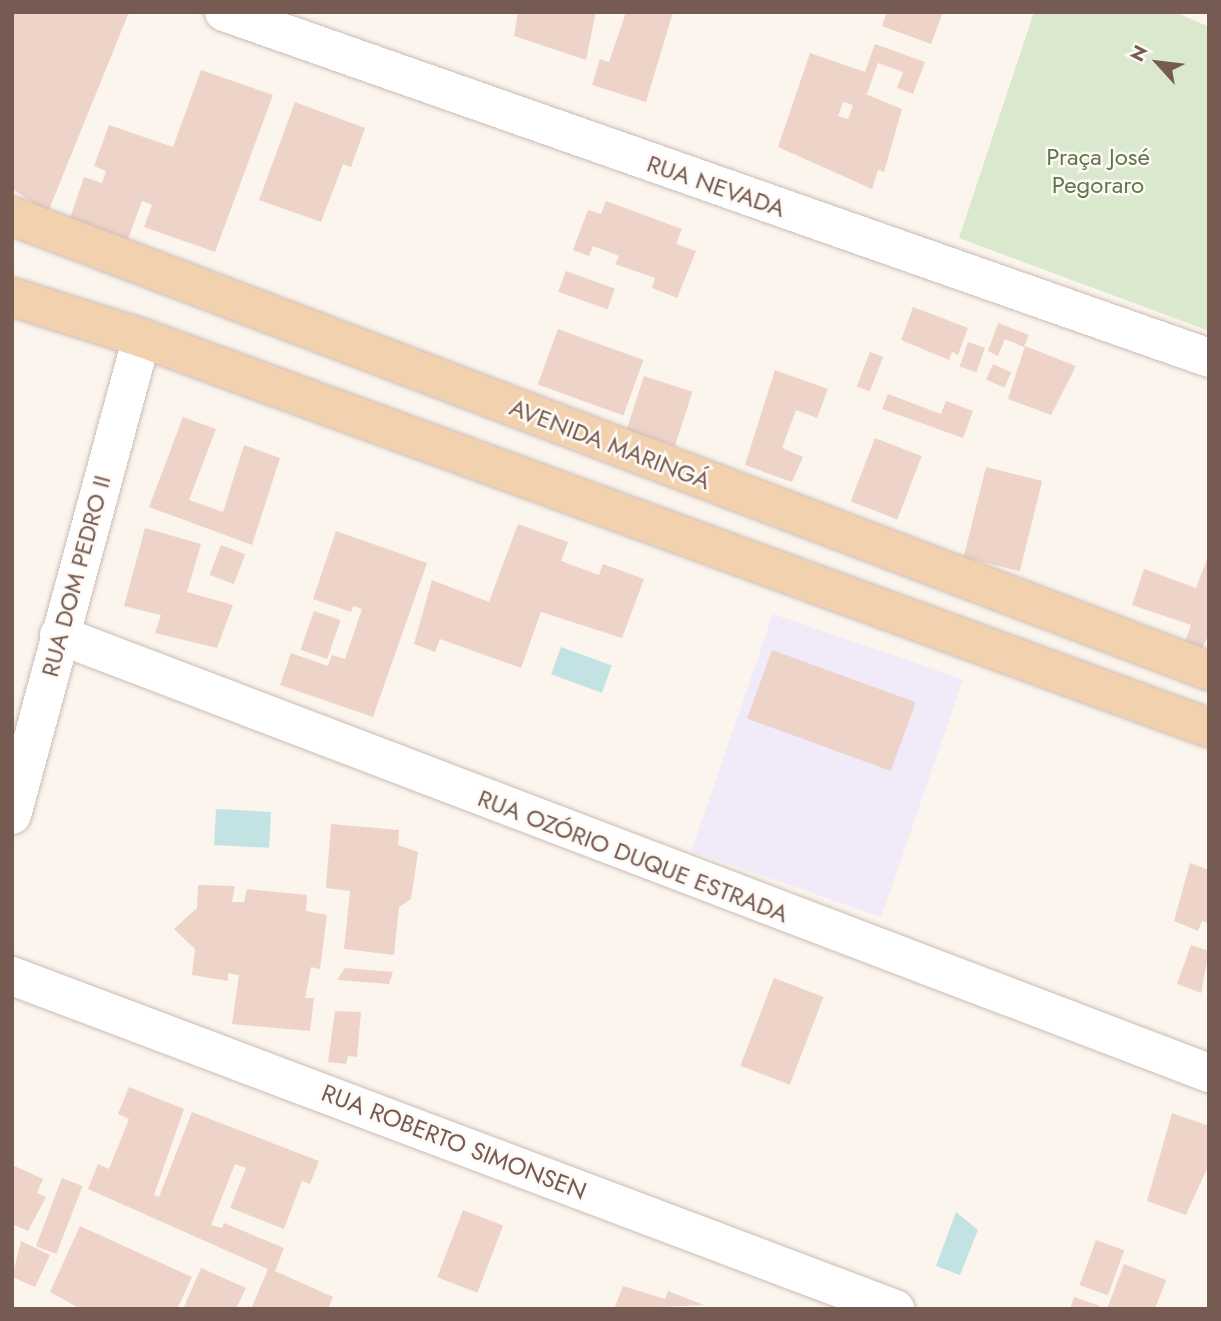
<!DOCTYPE html>
<html>
<head>
<meta charset="utf-8">
<style>
  body { margin:0 }
  #map { position:relative; width:1221px; height:1321px; overflow:hidden; background:#fbf5ee; font-family:Jost,sans-serif }
  div>[style] { position:absolute }
  .education>* { inset:0; background:#f1eaf8; transform-origin:0 0 }
  .green>* { inset:0; background:#dae8cd }
  .water>* { inset:0; background:#c3e2e4; transform-origin:0 0 }
  .building>* { inset:0; background:#eed3c8; transform-origin:0 0 }
  .roads { filter:drop-shadow(0 0 2px #cdbcb4) drop-shadow(0 0 2px #cdbcb4) }
  .minor>* { height:38px; margin:-19px; padding:0 19px; transform-origin:19px; border-radius:19px; background:#fff }
  .major>* { height:38px; margin:-19px; padding:0 19px; transform-origin:19px; border-radius:19px; background:#f2d2ae }
  span { translate:-50% -50%; white-space:nowrap; text-align:center; line-height:1.15; -webkit-text-stroke:5px #fef9f4; paint-order:stroke }
  .park-label { font-size:24px; color:#5d794b }
  .street-label { font-size:24px; color:#755b52 }
  .frame { position:absolute; inset:0; border:14px solid #755b52; pointer-events:none }
  .north { position:absolute; left:1123px; top:28px; width:70px; height:70px; -webkit-text-stroke:5px #fef9f4; paint-order:stroke; rotate:297deg; font-size:19px; font-weight:700; line-height:28px; text-align:center; color:#755b52 }
  .north::after { content:''; display:block; margin:auto; width:24px; height:32px; background:#755b52; clip-path:polygon(50% 0,100% 100%,50% 72%,0 100%) }
</style>
</head>
<body>
<div id="map">
  <div class="education">
    <i style="left:773px;top:614px;width:201px;height:251px;rotate:19deg"></i>
  </div>
  <div class="green">
    <i style="clip-path:polygon(1034px 12px,1175px 12px,1209px 27px,1209px 331px,959px 238px)"></i>
  </div>
  <div class="water">
    <i style="left:561px;top:647px;width:54px;height:29px;rotate:20deg"></i>
    <i style="left:216px;top:809px;width:55px;height:36px;rotate:3deg"></i>
    <i style="clip-path:polygon(956px 1212px,978px 1230px,960px 1275px,936px 1266px)"></i>
  </div>
  <div class="building">
    <i style="clip-path:polygon(12px 12px,129px 12px,48px 212px,12px 189px)"></i>
    <i style="clip-path:polygon(518px 12px,596px 12px,586px 60px,514px 36px)"></i>
    <i style="clip-path:polygon(626px 12px,673px 12px,646px 102px,592px 85px,600px 59px,609px 62px)"></i>
    <i style="clip-path:polygon(887px 12px,943px 12px,931px 44px,882px 26px)"></i>
    <i style="clip-path:polygon(evenodd,875px 44px,925px 62px,913px 94px,897px 88px,903px 72px,878px 63px,867px 94px,858px 91px,902px 109px,884px 172px,878px 170px,872px 189px,778px 147px,810px 53px,865px 72px,875px 44px,843px 102px,853px 105px,848px 119px,838px 116px,843px 102px)"></i>
    <i style="clip-path:polygon(201px 70px,273px 95px,215px 252px,144px 227px,152px 205px,142px 201px,128px 239px,70px 218px,84px 177px,102px 183px,106px 171px,94px 166px,109px 125px,173px 147px)"></i>
    <i style="clip-path:polygon(295px 102px,365px 128px,351px 167px,343px 164px,321px 222px,259px 200px)"></i>
    <i style="clip-path:polygon(606px 201px,682px 229px,676px 244px,696px 251px,677px 298px,652px 288px,655px 278px,615px 264px,619px 256px,593px 246px,589px 256px,573px 250px,588px 210px,601px 214px)"></i>
    <i style="left:566px;top:271px;width:52px;height:22px;rotate:20deg"></i>
    <i style="clip-path:polygon(913px 307px,968px 328px,958px 355px,952px 352px,949px 360px,901px 340px)"></i>
    <i style="clip-path:polygon(998px 323px,1029px 335px,1024px 347px,1005px 339px,998px 356px,988px 351px)"></i>
    <i style="left:558px;top:329px;width:91px;height:59px;rotate:20deg"></i>
    <i style="left:968px;top:342px;width:18px;height:26px;rotate:19deg"></i>
    <i style="clip-path:polygon(1025px 346px,1076px 366px,1051px 415px,1008px 399px)"></i>
    <i style="left:870px;top:352px;width:14px;height:37px;rotate:21deg"></i>
    <i style="left:993px;top:364px;width:20px;height:17px;rotate:24deg"></i>
    <i style="clip-path:polygon(775px 370px,828px 389px,817px 418px,796px 410px,782px 448px,803px 457px,792px 482px,745px 465px)"></i>
    <i style="left:644px;top:376px;width:51px;height:57px;rotate:18deg"></i>
    <i style="clip-path:polygon(888px 394px,941px 414px,946px 401px,973px 411px,963px 438px,882px 409px)"></i>
    <i style="clip-path:polygon(183px 417px,216px 429px,189px 500px,223px 512px,244px 445px,280px 458px,252px 545px,149px 507px)"></i>
    <i style="left:875px;top:438px;width:50px;height:68px;rotate:21deg"></i>
    <i style="left:986px;top:467px;width:58px;height:93px;rotate:14deg"></i>
    <i style="clip-path:polygon(518px 524px,568px 542px,561px 561px,599px 575px,603px 564px,644px 579px,622px 638px,541px 612px,521px 668px,440px 639px,435px 652px,414px 644px,432px 580px,489px 602px)"></i>
    <i style="clip-path:polygon(145px 528px,201px 544px,187px 592px,233px 605px,217px 648px,155px 633px,161px 615px,124px 606px)"></i>
    <i style="clip-path:polygon(336px 531px,427px 563px,373px 717px,280px 685px,291px 653px,328px 666px,332px 655px,345px 659px,362px 609px,353px 606px,351px 612px,313px 599px)"></i>
    <i style="left:221px;top:545px;width:26px;height:32px;rotate:21deg"></i>
    <i style="clip-path:polygon(1209px 554px,1209px 633px,1201px 652px,1184px 645px,1191px 625px,1132px 605px,1144px 569px,1196px 588px)"></i>
    <i style="left:314px;top:611px;width:28px;height:41px;rotate:19deg"></i>
    <i style="left:772px;top:650px;width:153px;height:73px;rotate:20deg"></i>
    <i style="clip-path:polygon(331px 824px,399px 830px,398px 845px,418px 852px,411px 899px,399px 907px,394px 955px,344px 949px,350px 891px,326px 888px)"></i>
    <i style="clip-path:polygon(1190px 863px,1209px 870px,1209px 924px,1202px 921px,1198px 931px,1174px 921px)"></i>
    <i style="clip-path:polygon(198px 885px,235px 886px,232px 902px,244px 902px,247px 889px,307px 895px,306px 911px,327px 915px,320px 969px,311px 967px,305px 998px,314px 998px,310px 1031px,232px 1024px,239px 975px,228px 973px,228px 981px,192px 975px,195px 949px,174px 929px,197px 908px)"></i>
    <i style="clip-path:polygon(1191px 945px,1209px 951px,1201px 993px,1177px 984px)"></i>
    <i style="clip-path:polygon(345px 968px,393px 972px,389px 984px,337px 980px)"></i>
    <i style="left:774px;top:978px;width:53px;height:94px;rotate:21deg"></i>
    <i style="clip-path:polygon(335px 1011px,361px 1012px,357px 1057px,348px 1056px,346px 1064px,328px 1062px)"></i>
    <i style="clip-path:polygon(129px 1087px,184px 1109px,154px 1195px,159px 1197px,192px 1112px,319px 1161px,310px 1184px,302px 1181px,284px 1229px,230px 1208px,246px 1168px,235px 1164px,211px 1225px,222px 1228px,224px 1223px,284px 1248px,275px 1271px,333px 1297px,328px 1309px,251px 1309px,268px 1269px,88px 1189px,98px 1164px,109px 1169px,129px 1119px,118px 1114px)"></i>
    <i style="clip-path:polygon(1172px 1113px,1209px 1126px,1209px 1164px,1186px 1215px,1147px 1201px)"></i>
    <i style="clip-path:polygon(12px 1165px,43px 1179px,37px 1193px,46px 1197px,28px 1231px,12px 1224px)"></i>
    <i style="left:62px;top:1178px;width:22px;height:73px;rotate:21deg"></i>
    <i style="left:463px;top:1210px;width:43px;height:72px;rotate:21deg"></i>
    <i style="clip-path:polygon(80px 1226px,192px 1277px,177px 1309px,81px 1309px,50px 1292px)"></i>
    <i style="left:1096px;top:1240px;width:30px;height:48px;rotate:20deg"></i>
    <i style="clip-path:polygon(21px 1241px,50px 1255px,35px 1287px,12px 1277px)"></i>
    <i style="clip-path:polygon(1124px 1264px,1166px 1280px,1155px 1309px,1107px 1309px)"></i>
    <i style="clip-path:polygon(201px 1268px,246px 1288px,236px 1309px,183px 1309px)"></i>
    <i style="clip-path:polygon(623px 1286px,665px 1299px,668px 1291px,704px 1305px,614px 1309px)"></i>
    <i style="clip-path:polygon(1074px 1297px,1100px 1306px,1099px 1309px,1070px 1309px)"></i>
  </div>
  <div class="roads">
    <div class="minor">
      <i style="left:224px;top:12px;width:1044px;rotate:19.35deg"></i>
      <i style="left:59px;top:635px;width:1231px;rotate:20.85deg"></i>
      <i style="left:12px;top:815px;width:494px;rotate:-74.8deg"></i>
      <i style="left:12px;top:976px;width:944px;rotate:20.66deg"></i>
    </div>
    <div class="major">
      <i style="left:12px;top:216px;width:1281px;rotate:20.81deg"></i>
      <i style="left:12px;top:297px;width:136px;rotate:17.5deg"></i>
      <i style="left:142px;top:338px;width:1136px;rotate:20.08deg"></i>
    </div>
  </div>
  <div class="park-label">
    <span style="left:1098px;top:171px">Praça José<br>Pegoraro</span>
  </div>
  <div class="street-label">
    <span style="left:716px;top:186px;rotate:19deg">RUA NEVADA</span>
    <span style="left:610px;top:444px;rotate:21deg">AVENIDA MARINGÁ</span>
    <span style="left:76px;top:576px;rotate:-75deg">RUA DOM PEDRO II</span>
    <span style="left:633px;top:856px;rotate:21deg">RUA OZÓRIO DUQUE ESTRADA</span>
    <span style="left:454px;top:1142px;rotate:21deg">RUA ROBERTO SIMONSEN</span>
  </div>
  <div class="frame"></div>
  <div class="north">N</div>
</div>
</body>
</html>
